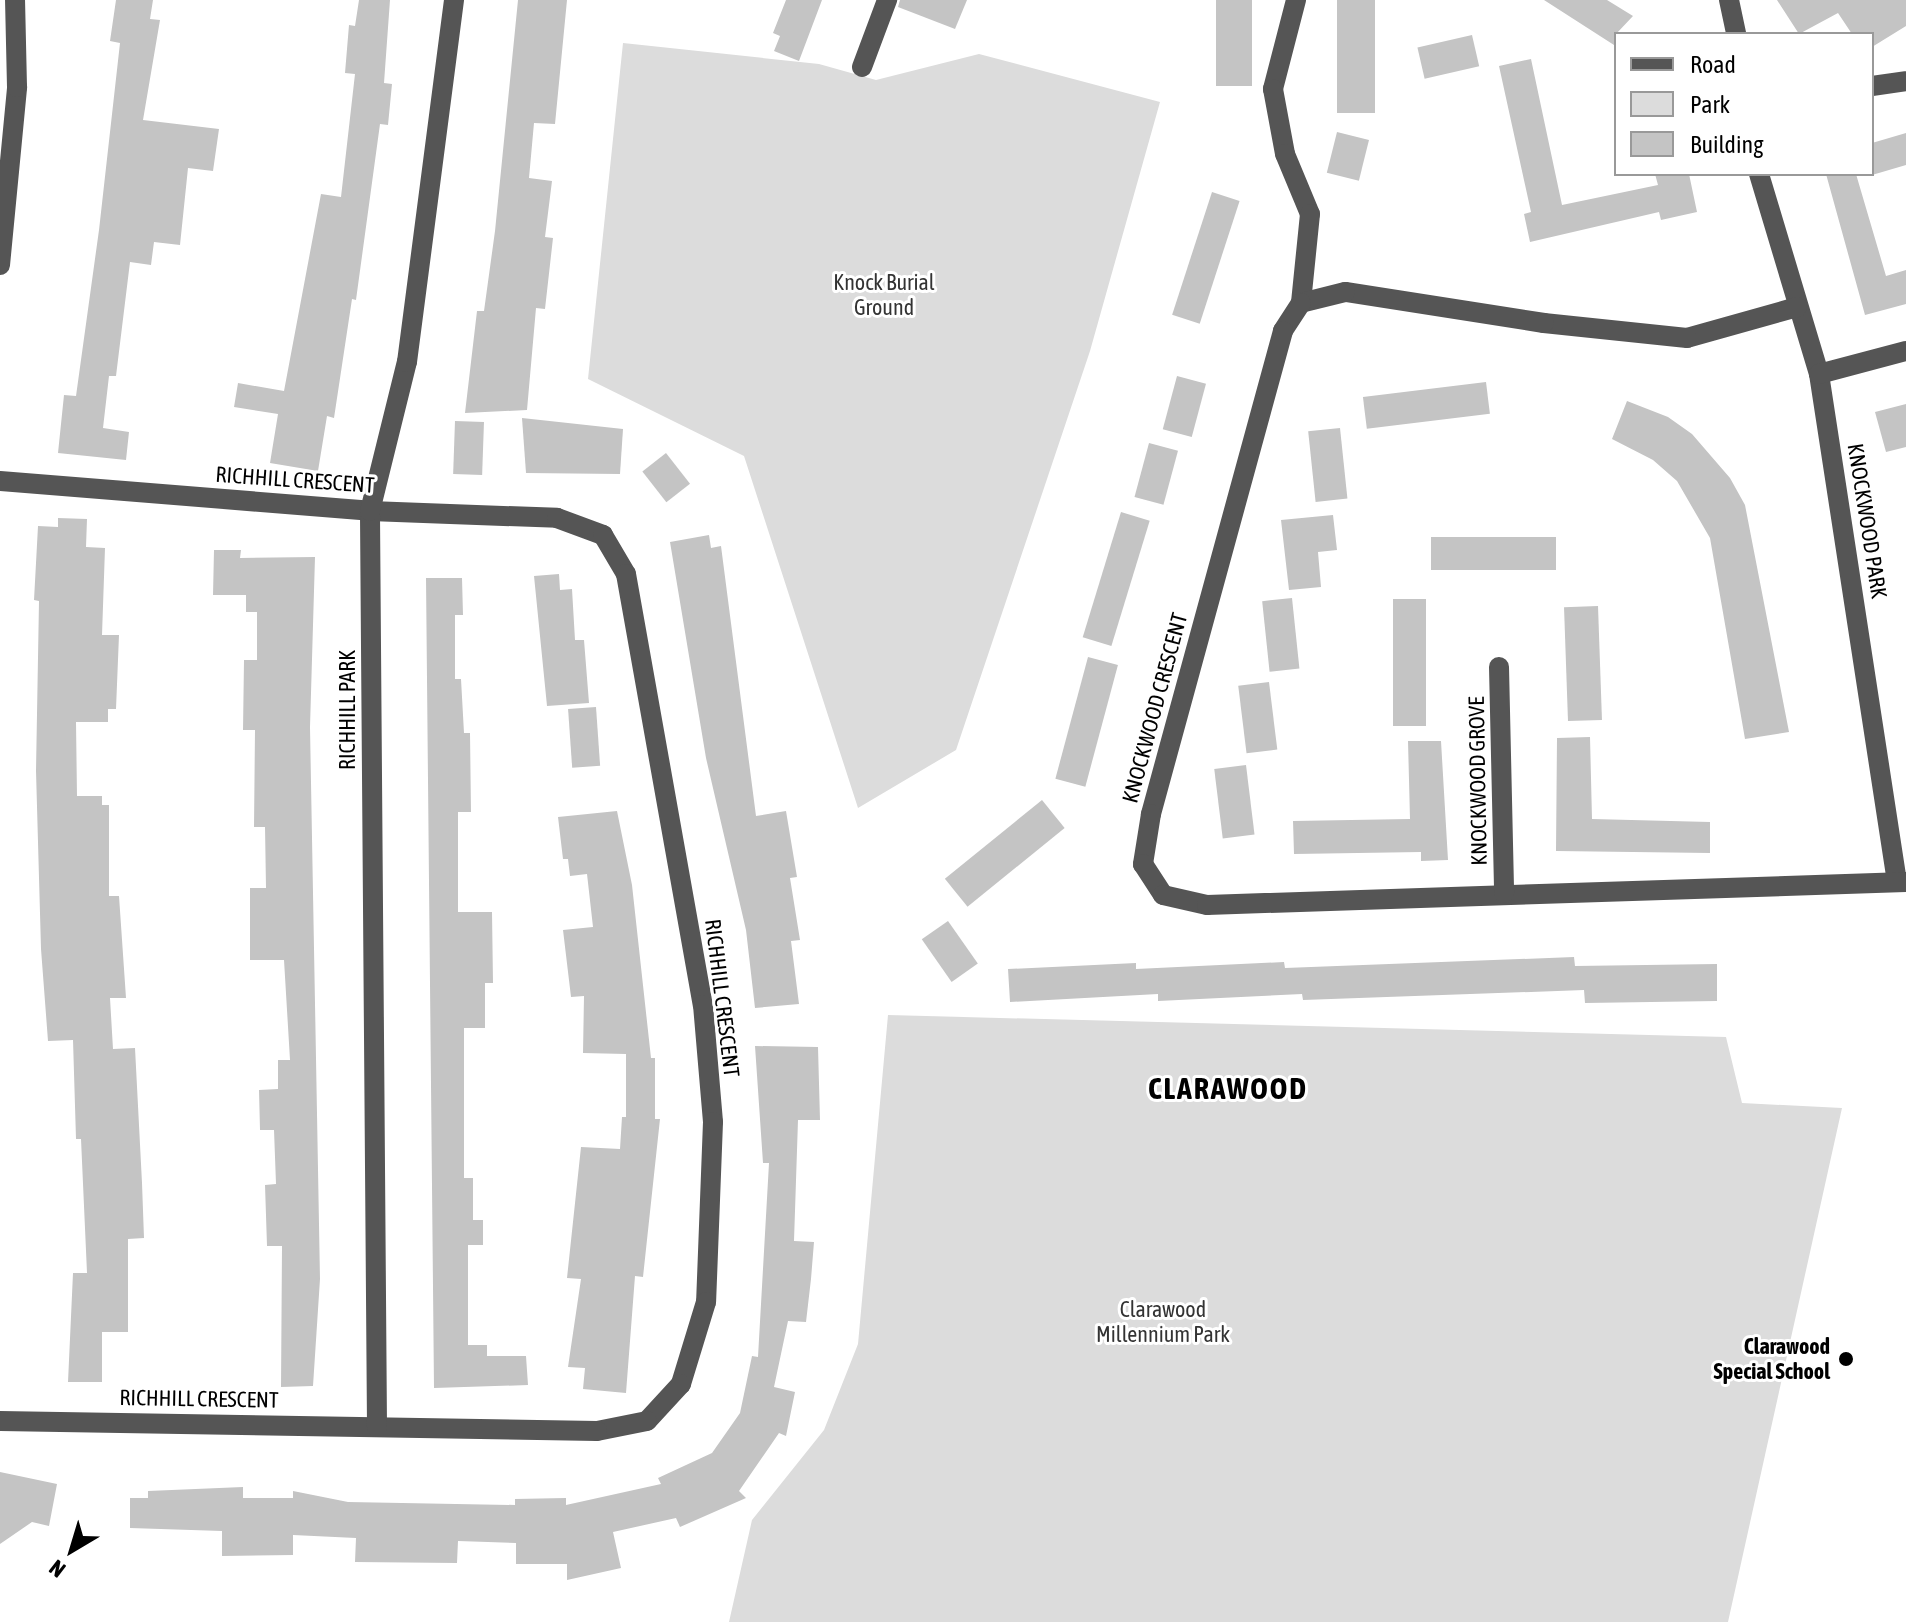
<!DOCTYPE html>
<html>
<head>
<meta charset="utf-8">
<style>
  body { margin:0 }
  #map { position:relative; width:1906px; height:1622px; overflow:hidden; background:#fff; font-family:"Asap Condensed",sans-serif }
  div>[style] { position:absolute }
  .green>* { inset:0; background:#dcdcdc }
  .building>* { inset:0; background:#c4c4c4; transform-origin:0 0 }
  .minor>* { height:20px; margin:-10px; padding:0 10px; transform-origin:10px; border-radius:10px; background:#555 }
  .dots>* { width:22px; height:22px; translate:-50% -50%; box-sizing:border-box; border:4px solid #fff; border-radius:50% }
  span { translate:-50% -50%; white-space:nowrap; text-align:center; line-height:1.15; -webkit-text-stroke:6px #fff; paint-order:stroke }
  .park-label { font-size:22px; color:#333 }
  .street-label { font-size:22px; color:#000 }
  .poi-label { font-size:22px; color:#000; font-weight:700 }
  .right { translate:-100% -50%; text-align:right }
  .district-label { font-size:30px; color:#000; font-weight:700; letter-spacing:2px }
  .legend { position:absolute; left:1614px; top:32px; width:260px; height:144px; box-sizing:border-box; background:#fff; border:2px solid #999; margin:0; padding:10px 14px; list-style:none; font-size:24px; color:#000 }
  .legend li { display:flex; align-items:center; gap:16px; height:40px }
  .legend b { width:40px; border:2px solid #999 }
  .north { position:absolute; left:32px; top:1510px; width:80px; height:80px; -webkit-text-stroke:6px #fff; paint-order:stroke; rotate:218deg; font-size:22px; font-weight:700; line-height:32px; text-align:center; color:#000 }
  .north::after { content:''; display:block; margin:auto; width:28px; height:36px; background:#000; clip-path:polygon(50% 0,100% 100%,50% 72%,0 100%) }
</style>
</head>
<body>
<div id="map">
  <div class="green">
    <i style="clip-path:polygon(623px 43px,819px 64px,876px 80px,979px 54px,1160px 102px,1090px 351px,956px 750px,858px 808px,744px 456px,588px 379px)"></i>
    <i style="clip-path:polygon(888px 1015px,1726px 1037px,1742px 1103px,1842px 1108px,1728px 1622px,729px 1622px,752px 1520px,824px 1430px,858px 1344px)"></i>
  </div>
  <div class="building">
    <i style="clip-path:polygon(116px 0,153px 0,150px 19px,160px 20px,143px 120px,219px 129px,213px 171px,188px 168px,180px 245px,154px 242px,151px 265px,130px 262px,116px 376px,109px 376px,103px 428px,129px 432px,126px 460px,58px 453px,64px 395px,76px 396px,99px 230px,120px 43px,110px 41px)"></i>
    <i style="clip-path:polygon(359px 0,390px 0,384px 83px,392px 84px,388px 125px,380px 124px,356px 300px,352px 299px,334px 418px,327px 416px,318px 471px,270px 463px,278px 414px,234px 407px,238px 383px,284px 391px,321px 194px,341px 197px,355px 74px,345px 73px,349px 25px,355px 26px)"></i>
    <i style="clip-path:polygon(518px 0,567px 0,555px 124px,534px 123px,529px 178px,552px 181px,545px 237px,553px 238px,545px 309px,536px 308px,527px 410px,465px 413px,477px 311px,484px 311px,495px 231px)"></i>
    <i style="clip-path:polygon(786px 0,822px 0,799px 61px,774px 51px,780px 36px,773px 33px)"></i>
    <i style="clip-path:polygon(900px 0,967px 0,955px 29px,898px 7px)"></i>
    <i style="left:1216px;top:0;width:36px;height:86px"></i>
    <i style="left:1337px;top:0;width:38px;height:113px"></i>
    <i style="clip-path:polygon(1544px 0,1607px 0,1633px 16px,1616px 34px,1614px 45px)"></i>
    <i style="clip-path:polygon(1777px 0,1906px 0,1906px 26px,1872px 47px,1872px 34px,1852px 34px,1838px 13px,1799px 34px)"></i>
    <i style="left:1472px;top:35px;width:32px;height:56px;rotate:77deg"></i>
    <i style="clip-path:polygon(1531px 59px,1562px 205px,1658px 185px,1655px 174px,1689px 174px,1697px 212px,1661px 220px,1659px 212px,1530px 242px,1524px 214px,1531px 212px,1499px 66px)"></i>
    <i style="left:1337px;top:132px;width:33px;height:42px;rotate:14deg"></i>
    <i style="clip-path:polygon(1906px 133px,1906px 165px,1872px 175px,1872px 143px)"></i>
    <i style="clip-path:polygon(1826px 174px,1856px 174px,1886px 276px,1906px 270px,1906px 304px,1865px 315px)"></i>
    <i style="left:1212px;top:192px;width:29px;height:129px;rotate:18deg"></i>
    <i style="left:1177px;top:376px;width:30px;height:55px;rotate:15deg"></i>
    <i style="left:1486px;top:382px;width:32px;height:124px;rotate:83deg"></i>
    <i style="clip-path:polygon(1627px 401px,1668px 417px,1692px 434px,1730px 478px,1745px 505px,1789px 732px,1745px 739px,1710px 538px,1677px 481px,1653px 460px,1612px 439px)"></i>
    <i style="clip-path:polygon(1906px 404px,1906px 447px,1886px 452px,1875px 412px)"></i>
    <i style="clip-path:polygon(522px 418px,623px 429px,620px 474px,526px 473px)"></i>
    <i style="left:455px;top:421px;width:29px;height:53px;rotate:2deg"></i>
    <i style="left:1340px;top:428px;width:71px;height:32px;rotate:84deg"></i>
    <i style="left:1149px;top:443px;width:30px;height:56px;rotate:15deg"></i>
    <i style="left:666px;top:453px;width:39px;height:30px;rotate:52deg"></i>
    <i style="left:1121px;top:512px;width:30px;height:131px;rotate:17deg"></i>
    <i style="clip-path:polygon(1333px 515px,1337px 550px,1318px 552px,1321px 587px,1289px 590px,1281px 520px)"></i>
    <i style="clip-path:polygon(58px 518px,87px 519px,86px 547px,105px 548px,102px 635px,119px 635px,116px 709px,108px 709px,108px 722px,76px 722px,77px 796px,102px 796px,102px 805px,109px 805px,109px 896px,119px 896px,126px 998px,110px 998px,113px 1049px,135px 1048px,142px 1183px,144px 1238px,128px 1239px,128px 1332px,102px 1332px,102px 1382px,68px 1382px,73px 1273px,87px 1273px,81px 1139px,76px 1139px,73px 1040px,48px 1041px,41px 949px,36px 771px,39px 601px,34px 600px,38px 526px,58px 527px)"></i>
    <i style="clip-path:polygon(709px 535px,711px 548px,721px 546px,756px 816px,786px 811px,797px 877px,790px 878px,800px 940px,791px 941px,799px 1004px,755px 1008px,746px 930px,706px 758px,670px 542px)"></i>
    <i style="left:1431px;top:537px;width:125px;height:33px"></i>
    <i style="clip-path:polygon(214px 550px,241px 550px,240px 558px,315px 557px,310px 727px,320px 1279px,313px 1386px,281px 1387px,282px 1246px,267px 1246px,265px 1185px,276px 1184px,274px 1130px,260px 1130px,259px 1090px,278px 1089px,278px 1060px,290px 1060px,284px 960px,250px 960px,250px 888px,266px 888px,265px 827px,254px 827px,255px 730px,243px 730px,244px 660px,257px 660px,257px 612px,246px 612px,246px 595px,213px 595px)"></i>
    <i style="clip-path:polygon(559px 574px,560px 590px,572px 589px,575px 640px,584px 640px,589px 703px,547px 706px,534px 576px)"></i>
    <i style="clip-path:polygon(426px 578px,462px 578px,463px 615px,455px 615px,455px 679px,461px 679px,464px 733px,470px 733px,471px 812px,458px 812px,458px 912px,492px 912px,493px 983px,485px 983px,485px 1028px,464px 1028px,464px 1178px,473px 1178px,473px 1220px,483px 1220px,483px 1245px,468px 1245px,468px 1345px,487px 1345px,487px 1356px,526px 1356px,528px 1385px,434px 1388px)"></i>
    <i style="left:1292px;top:598px;width:71px;height:30px;rotate:84deg"></i>
    <i style="left:1393px;top:599px;width:33px;height:127px"></i>
    <i style="left:1598px;top:606px;width:114px;height:34px;rotate:88deg"></i>
    <i style="left:1088px;top:657px;width:31px;height:126px;rotate:15deg"></i>
    <i style="left:1269px;top:682px;width:68px;height:31px;rotate:83deg"></i>
    <i style="left:596px;top:707px;width:59px;height:28px;rotate:86deg"></i>
    <i style="clip-path:polygon(1590px 737px,1592px 819px,1710px 822px,1710px 853px,1556px 851px,1557px 738px)"></i>
    <i style="clip-path:polygon(1408px 741px,1441px 741px,1448px 860px,1421px 861px,1421px 852px,1294px 854px,1293px 821px,1410px 819px)"></i>
    <i style="left:1246px;top:765px;width:70px;height:32px;rotate:83deg"></i>
    <i style="left:1042px;top:800px;width:36px;height:125px;rotate:51deg"></i>
    <i style="clip-path:polygon(617px 811px,632px 885px,651px 1058px,655px 1058px,655px 1119px,660px 1119px,643px 1277px,635px 1276px,626px 1393px,583px 1389px,585px 1368px,568px 1367px,581px 1279px,567px 1278px,581px 1147px,620px 1149px,622px 1117px,626px 1117px,626px 1054px,583px 1053px,584px 996px,571px 997px,563px 930px,593px 927px,587px 874px,570px 876px,568px 859px,563px 859px,558px 817px)"></i>
    <i style="left:948px;top:921px;width:52px;height:32px;rotate:55deg"></i>
    <i style="clip-path:polygon(1574px 957px,1575px 966px,1717px 964px,1717px 1001px,1585px 1003px,1584px 990px,1303px 1000px,1302px 994px,1158px 1001px,1158px 994px,1010px 1002px,1008px 969px,1136px 963px,1136px 969px,1284px 962px,1285px 968px)"></i>
    <i style="clip-path:polygon(755px 1046px,818px 1047px,820px 1120px,798px 1120px,794px 1241px,814px 1242px,811px 1279px,806px 1322px,788px 1321px,774px 1387px,795px 1392px,786px 1436px,779px 1433px,739px 1491px,746px 1498px,680px 1527px,676px 1518px,613px 1532px,621px 1568px,567px 1580px,567px 1564px,516px 1564px,516px 1543px,458px 1541px,457px 1563px,355px 1562px,356px 1538px,293px 1535px,293px 1555px,222px 1556px,222px 1531px,130px 1528px,130px 1498px,148px 1498px,148px 1491px,243px 1487px,243px 1498px,293px 1498px,293px 1491px,348px 1502px,515px 1505px,515px 1499px,566px 1498px,566px 1505px,661px 1484px,658px 1478px,712px 1453px,740px 1413px,752px 1356px,758px 1357px,769px 1163px,763px 1163px)"></i>
    <i style="clip-path:polygon(0 1472px,57px 1484px,49px 1526px,32px 1522px,0 1544px)"></i>
  </div>
  <div class="minor">
    <i style="left:1296px;top:0;width:92px;rotate:104.5deg"></i>
    <i style="left:1273px;top:89px;width:66px;rotate:79.5deg"></i>
    <i style="left:1285px;top:154px;width:65px;rotate:67.4deg"></i>
    <i style="left:1310px;top:214px;width:89px;rotate:95.8deg"></i>
    <i style="left:1729px;top:0;width:35px;rotate:78deg"></i>
    <i style="left:862px;top:67px;width:72px;rotate:-69.5deg"></i>
    <i style="left:1872px;top:86px;width:34px;rotate:-8deg"></i>
    <i style="left:1759px;top:174px;width:209px;rotate:73.3deg"></i>
    <i style="left:1819px;top:374px;width:514px;rotate:81.27deg"></i>
    <i style="left:0;top:265px;width:179px;rotate:-84.5deg"></i>
    <i style="left:17px;top:87px;width:87px;rotate:-91.3deg"></i>
    <i style="left:1797px;top:307px;width:114px;rotate:164.3deg"></i>
    <i style="left:1687px;top:338px;width:144px;rotate:-174deg"></i>
    <i style="left:1544px;top:323px;width:201px;rotate:-171.1deg"></i>
    <i style="left:1345px;top:292px;width:45px;rotate:166deg"></i>
    <i style="left:1301px;top:303px;width:33px;rotate:123deg"></i>
    <i style="left:1283px;top:331px;width:501px;rotate:105.29deg"></i>
    <i style="left:1151px;top:814px;width:51px;rotate:99.1deg"></i>
    <i style="left:1143px;top:864px;width:37px;rotate:57deg"></i>
    <i style="left:1163px;top:895px;width:45px;rotate:12.8deg"></i>
    <i style="left:1207px;top:905px;width:699px;rotate:-1.88deg"></i>
    <i style="left:1819px;top:374px;width:90px;rotate:-14.8deg"></i>
    <i style="left:0;top:481px;width:371px;rotate:4.6deg"></i>
    <i style="left:370px;top:511px;width:187px;rotate:2.1deg"></i>
    <i style="left:557px;top:518px;width:49px;rotate:20.3deg"></i>
    <i style="left:603px;top:535px;width:45px;rotate:59.5deg"></i>
    <i style="left:626px;top:574px;width:438px;rotate:79.9deg"></i>
    <i style="left:703px;top:1005px;width:117px;rotate:85.1deg"></i>
    <i style="left:713px;top:1122px;width:180px;rotate:92.2deg"></i>
    <i style="left:706px;top:1302px;width:86px;rotate:107deg"></i>
    <i style="left:681px;top:1384px;width:50px;rotate:132.6deg"></i>
    <i style="left:647px;top:1421px;width:51px;rotate:168.7deg"></i>
    <i style="left:597px;top:1431px;width:597px;rotate:-179.04deg"></i>
    <i style="left:1499px;top:667px;width:226px;rotate:88.7deg"></i>
    <i style="left:377px;top:1427px;width:916px;rotate:-90.44deg"></i>
    <i style="left:370px;top:511px;width:154px;rotate:-76.1deg"></i>
    <i style="left:407px;top:362px;width:365px;rotate:-82.6deg"></i>
  </div>
  <div class="dots">
    <i style="left:1846px;top:1359px;background:#000"></i>
  </div>
  <div class="park-label">
    <span style="left:884px;top:295px">Knock Burial<br>Ground</span>
    <span style="left:1163px;top:1322px">Clarawood<br>Millennium Park</span>
  </div>
  <div class="street-label">
    <span style="left:295px;top:480px;rotate:4deg">RICHHILL CRESCENT</span>
    <span style="left:1867px;top:521px;rotate:81deg">KNOCKWOOD PARK</span>
    <span style="left:1155px;top:708px;rotate:-75deg">KNOCKWOOD CRESCENT</span>
    <span style="left:348px;top:710px;rotate:-90deg">RICHHILL PARK</span>
    <span style="left:1478px;top:781px;rotate:-91deg">KNOCKWOOD GROVE</span>
    <span style="left:722px;top:998px;rotate:83deg">RICHHILL CRESCENT</span>
    <span style="left:199px;top:1399px;rotate:1deg">RICHHILL CRESCENT</span>
  </div>
  <div class="poi-label">
    <span class="right" style="left:1830px;top:1359px">Clarawood<br>Special School</span>
  </div>
  <div class="district-label">
    <span style="left:1228px;top:1088px">CLARAWOOD</span>
  </div>
  <ul class="legend">
  <li><b style="height:10px;background:#555"></b>Road</li>
  <li><b style="height:22px;background:#dcdcdc"></b>Park</li>
  <li><b style="height:22px;background:#c4c4c4"></b>Building</li>
  </ul>
  <div class="north">N</div>
</div>
</body>
</html>
